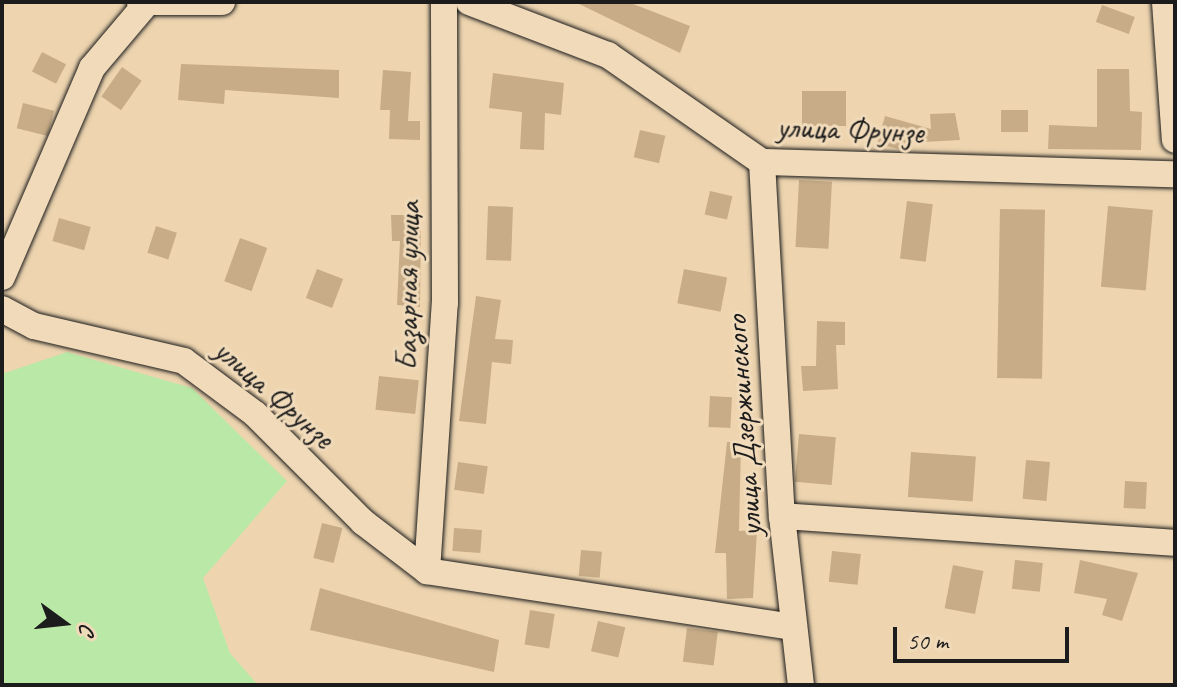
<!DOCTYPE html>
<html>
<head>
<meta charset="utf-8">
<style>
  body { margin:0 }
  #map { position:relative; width:1177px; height:687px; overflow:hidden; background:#eed5b0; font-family:Caveat,sans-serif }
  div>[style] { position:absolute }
  .green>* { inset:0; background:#bae9a7 }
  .building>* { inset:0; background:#c7ac87; transform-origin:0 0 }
  .roads { filter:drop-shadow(0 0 2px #1c1c1c) drop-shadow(0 0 2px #1c1c1c) }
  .minor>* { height:26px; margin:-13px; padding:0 13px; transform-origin:13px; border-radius:13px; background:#f0dab9 }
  span { translate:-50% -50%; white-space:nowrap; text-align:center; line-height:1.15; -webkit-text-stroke:6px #f0dab9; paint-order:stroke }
  .street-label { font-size:32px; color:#1c1c1c }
  .frame { position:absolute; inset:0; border:4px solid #1c1c1c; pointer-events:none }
  .north { position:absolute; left:24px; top:583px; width:80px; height:80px; -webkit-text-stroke:6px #f0dab9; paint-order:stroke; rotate:105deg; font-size:22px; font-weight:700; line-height:32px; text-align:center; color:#1c1c1c }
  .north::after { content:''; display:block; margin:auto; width:28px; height:36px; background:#1c1c1c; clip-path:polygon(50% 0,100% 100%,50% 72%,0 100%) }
  .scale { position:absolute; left:893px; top:627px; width:176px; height:36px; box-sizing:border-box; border:4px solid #1c1c1c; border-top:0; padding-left:10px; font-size:24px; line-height:28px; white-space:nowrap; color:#1c1c1c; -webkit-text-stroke:6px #f0dab9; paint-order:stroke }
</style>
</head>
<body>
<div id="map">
  <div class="green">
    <i style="clip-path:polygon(67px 352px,192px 388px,287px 481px,203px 578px,230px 653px,258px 685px,2px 685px,2px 374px)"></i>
  </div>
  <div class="building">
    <i style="clip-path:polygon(575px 2px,628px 2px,690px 26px,680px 53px)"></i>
    <i style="left:1102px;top:5px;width:35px;height:18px;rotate:20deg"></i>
    <i style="left:42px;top:52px;width:27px;height:22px;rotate:27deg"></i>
    <i style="clip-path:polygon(181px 64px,339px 70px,339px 98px,225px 90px,224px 104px,178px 100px)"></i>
    <i style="left:122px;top:67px;width:24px;height:36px;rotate:35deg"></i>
    <i style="clip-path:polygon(1097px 69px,1129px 69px,1130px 111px,1142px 112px,1141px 150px,1048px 149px,1049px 125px,1097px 127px)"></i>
    <i style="clip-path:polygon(383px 70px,411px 72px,408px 121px,420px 121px,420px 140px,389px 139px,390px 110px,380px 110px)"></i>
    <i style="clip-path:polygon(493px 73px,564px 83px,561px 115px,545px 113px,544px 150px,520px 149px,522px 112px,489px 108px)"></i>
    <i style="left:802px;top:91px;width:44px;height:35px"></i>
    <i style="left:23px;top:103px;width:32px;height:26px;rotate:14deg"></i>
    <i style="left:1028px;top:110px;width:22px;height:27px;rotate:90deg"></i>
    <i style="clip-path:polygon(955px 113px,960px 140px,905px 143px,903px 150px,877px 144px,885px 116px,931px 129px,930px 114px)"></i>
    <i style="left:640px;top:130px;width:26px;height:28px;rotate:13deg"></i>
    <i style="left:799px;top:180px;width:33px;height:67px;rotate:3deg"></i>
    <i style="left:710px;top:191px;width:23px;height:24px;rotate:13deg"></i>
    <i style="left:907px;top:201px;width:26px;height:58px;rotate:7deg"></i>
    <i style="left:488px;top:206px;width:25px;height:54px;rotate:2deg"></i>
    <i style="left:1108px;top:206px;width:45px;height:81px;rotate:5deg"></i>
    <i style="left:1000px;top:209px;width:45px;height:169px;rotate:1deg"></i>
    <i style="clip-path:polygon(391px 215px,421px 215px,420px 307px,397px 305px,400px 241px,392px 241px)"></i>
    <i style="left:59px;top:218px;width:33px;height:24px;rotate:16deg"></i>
    <i style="left:156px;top:226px;width:22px;height:28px;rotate:18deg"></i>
    <i style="left:240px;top:238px;width:29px;height:46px;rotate:20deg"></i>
    <i style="left:317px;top:269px;width:28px;height:31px;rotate:21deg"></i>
    <i style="left:684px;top:269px;width:44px;height:35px;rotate:11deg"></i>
    <i style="clip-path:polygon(476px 296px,501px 300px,495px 339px,513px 340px,511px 364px,492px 362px,486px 424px,459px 421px)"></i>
    <i style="clip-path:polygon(817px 321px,845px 322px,845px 345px,836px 345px,838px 389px,803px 391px,801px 366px,816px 366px)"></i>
    <i style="left:379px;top:376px;width:40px;height:34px;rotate:6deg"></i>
    <i style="left:710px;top:396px;width:22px;height:31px;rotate:3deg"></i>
    <i style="left:799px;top:434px;width:37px;height:48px;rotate:5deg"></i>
    <i style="clip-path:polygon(727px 442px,741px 443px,739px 531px,757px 530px,753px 598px,727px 599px,726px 553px,715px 553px)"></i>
    <i style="left:911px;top:452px;width:65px;height:45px;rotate:4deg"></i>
    <i style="left:1026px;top:460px;width:24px;height:39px;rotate:5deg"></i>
    <i style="left:458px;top:462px;width:30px;height:28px;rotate:8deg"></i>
    <i style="left:1125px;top:481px;width:22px;height:27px;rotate:3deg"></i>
    <i style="left:322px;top:523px;width:21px;height:36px;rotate:14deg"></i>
    <i style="left:454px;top:528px;width:28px;height:23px;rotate:4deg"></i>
    <i style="left:581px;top:550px;width:21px;height:26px;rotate:5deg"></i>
    <i style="left:832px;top:551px;width:29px;height:31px;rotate:6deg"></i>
    <i style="left:1015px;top:560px;width:28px;height:29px;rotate:6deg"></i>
    <i style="clip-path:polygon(1080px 560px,1138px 573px,1122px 621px,1102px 615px,1107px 599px,1074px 593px)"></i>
    <i style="left:953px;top:565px;width:31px;height:44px;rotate:11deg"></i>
    <i style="clip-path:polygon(320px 588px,499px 640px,494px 672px,310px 630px)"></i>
    <i style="left:530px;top:610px;width:25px;height:35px;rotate:9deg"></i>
    <i style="left:598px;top:621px;width:28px;height:31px;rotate:13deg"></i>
    <i style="left:687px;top:628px;width:31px;height:34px;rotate:7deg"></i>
  </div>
  <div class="roads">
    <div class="minor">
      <i style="left:140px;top:2px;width:82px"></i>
      <i style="left:469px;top:2px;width:149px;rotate:20.9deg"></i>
      <i style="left:608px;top:55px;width:188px;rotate:34.8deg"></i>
      <i style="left:762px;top:162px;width:413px;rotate:1.7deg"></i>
      <i style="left:1165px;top:2px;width:138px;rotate:85.9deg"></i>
      <i style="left:762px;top:162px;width:355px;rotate:86.8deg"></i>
      <i style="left:782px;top:516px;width:170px;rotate:83.6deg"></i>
      <i style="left:2px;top:277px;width:228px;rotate:-66.7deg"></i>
      <i style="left:92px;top:68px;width:85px;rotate:-49.8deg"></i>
      <i style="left:2px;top:309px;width:36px;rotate:28deg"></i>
      <i style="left:34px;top:326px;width:154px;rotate:13.1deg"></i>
      <i style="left:184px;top:361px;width:89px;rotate:36.7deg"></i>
      <i style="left:255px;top:414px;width:153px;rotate:45deg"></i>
      <i style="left:363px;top:522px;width:81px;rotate:37.4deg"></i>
      <i style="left:427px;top:571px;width:371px;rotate:8.7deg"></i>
      <i style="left:782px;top:516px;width:394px;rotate:3.9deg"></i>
      <i style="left:427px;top:571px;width:269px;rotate:-86.2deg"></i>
      <i style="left:445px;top:303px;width:301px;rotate:-90.2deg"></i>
    </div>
  </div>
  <div class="street-label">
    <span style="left:850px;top:130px;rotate:2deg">улица Фрунзе</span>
    <span style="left:408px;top:286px;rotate:-89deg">Базарная улица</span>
    <span style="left:274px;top:394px;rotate:41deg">улица Фрунзе</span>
    <span style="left:744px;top:426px;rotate:-94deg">улица Дзержинского</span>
  </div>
  <div class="frame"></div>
  <div class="north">С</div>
  <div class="scale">50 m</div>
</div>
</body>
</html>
